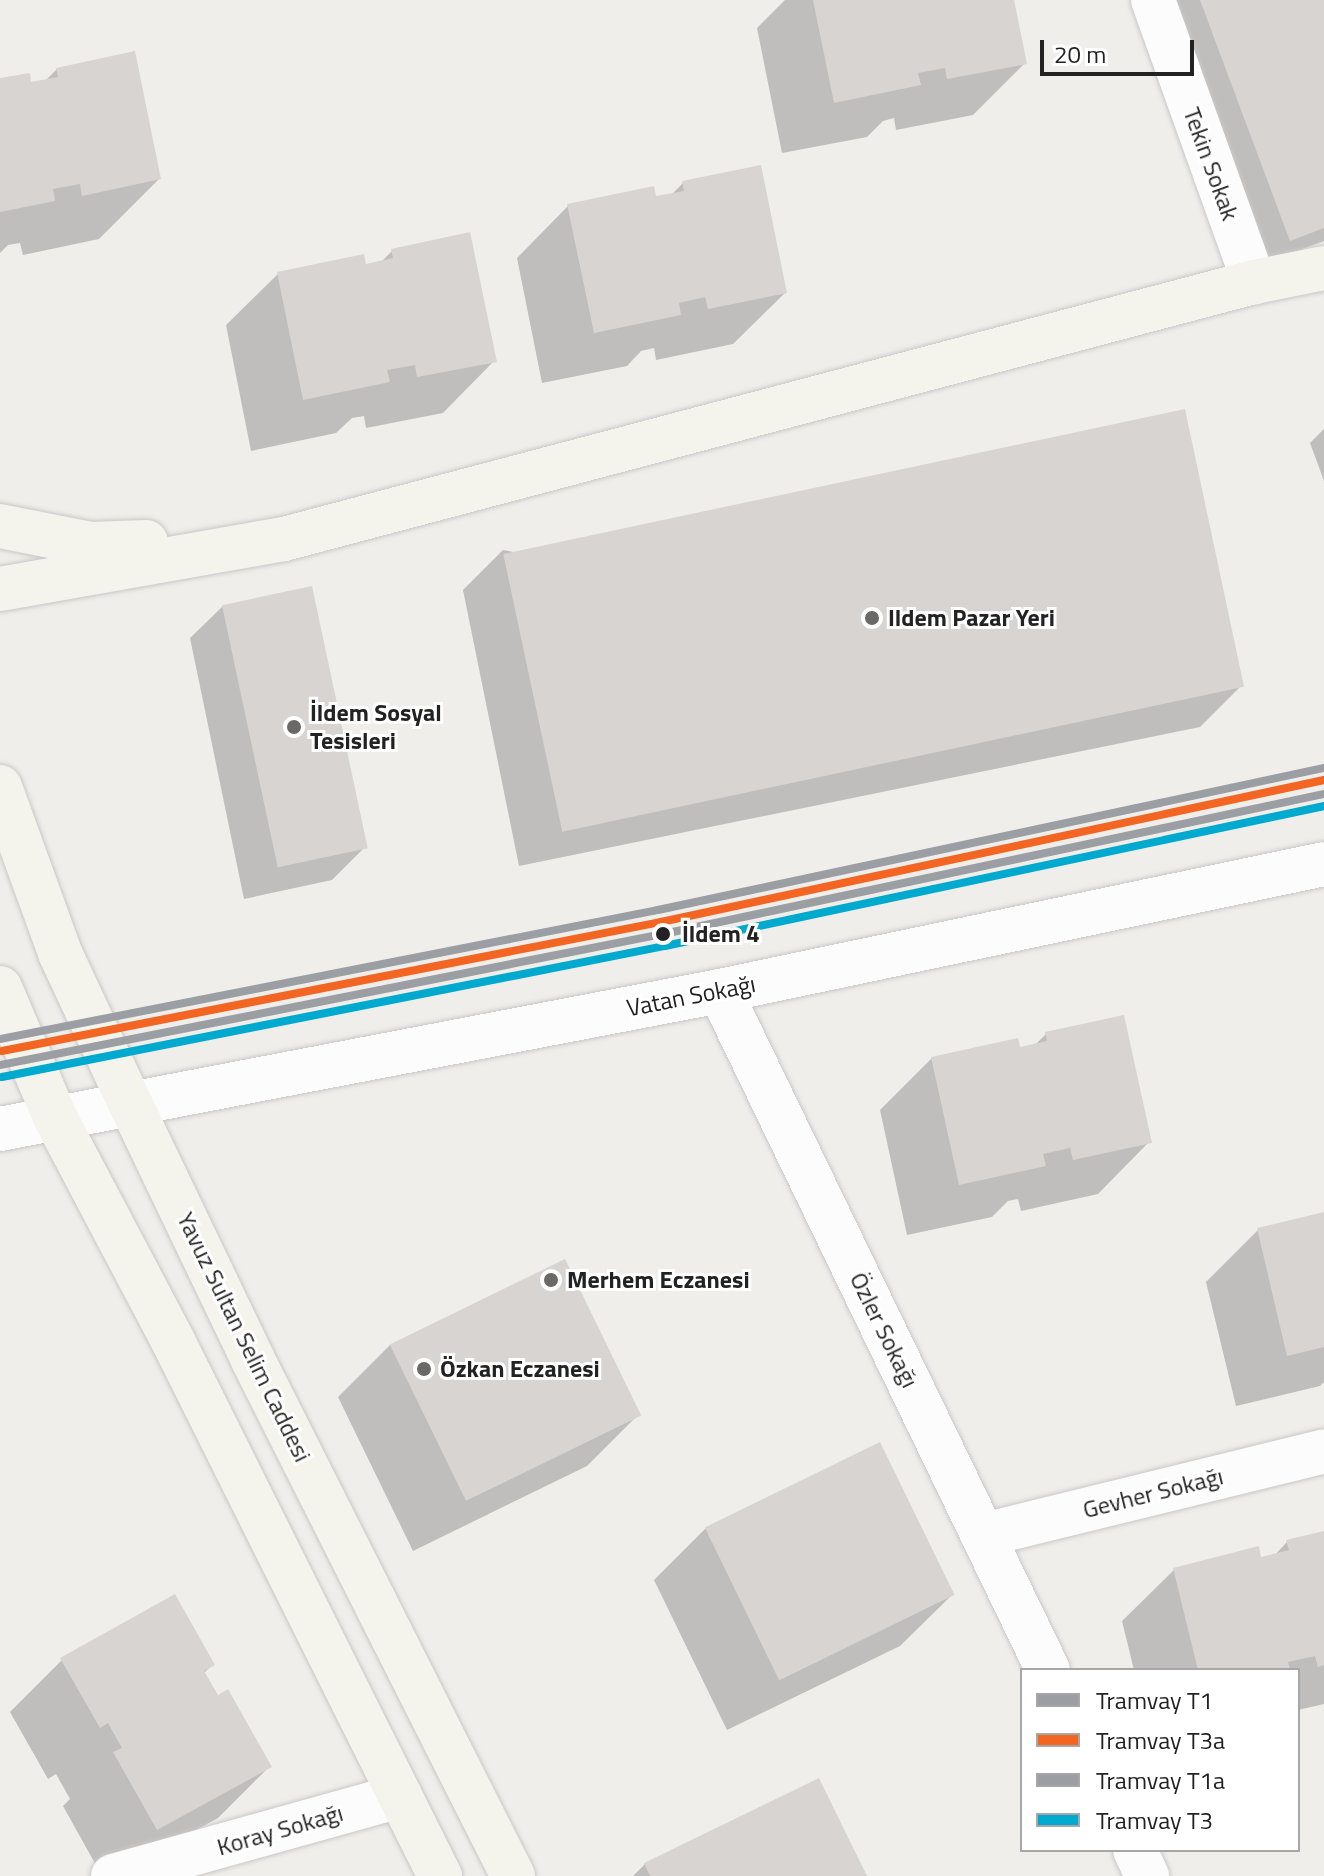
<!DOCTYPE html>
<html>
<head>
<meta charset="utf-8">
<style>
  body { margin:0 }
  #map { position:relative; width:1324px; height:1876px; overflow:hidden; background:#f0eeeb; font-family:"Titillium Web",sans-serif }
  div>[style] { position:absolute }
  .shadow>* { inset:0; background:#0003 }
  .building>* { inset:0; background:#d7d4d2; transform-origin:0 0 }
  .roads { filter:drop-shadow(0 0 2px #c9c8c7) drop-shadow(0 0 2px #c9c8c7) }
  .street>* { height:44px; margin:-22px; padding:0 22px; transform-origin:22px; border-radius:22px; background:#fdfcfc }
  .secondary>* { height:44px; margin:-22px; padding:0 22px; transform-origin:22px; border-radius:22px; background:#f4f4ed }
  .tram-1>* { height:8px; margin:-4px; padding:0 4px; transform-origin:4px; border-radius:4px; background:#9b9fa3 }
  .tram-2>* { height:8px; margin:-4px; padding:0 4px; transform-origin:4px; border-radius:4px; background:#f26522 }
  .tram-3>* { height:8px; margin:-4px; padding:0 4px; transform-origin:4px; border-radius:4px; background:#9b9fa3 }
  .tram-4>* { height:8px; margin:-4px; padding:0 4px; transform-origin:4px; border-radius:4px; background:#00a9ce }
  .dots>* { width:22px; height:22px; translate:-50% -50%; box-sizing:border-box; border:4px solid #fff; border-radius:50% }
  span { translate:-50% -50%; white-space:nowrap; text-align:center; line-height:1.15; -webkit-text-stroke:6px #fff; paint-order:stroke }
  .street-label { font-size:24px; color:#222 }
  .poi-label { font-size:24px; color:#222; font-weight:700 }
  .left { translate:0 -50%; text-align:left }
  .stop-label { font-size:24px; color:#222; font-weight:700 }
  .legend { position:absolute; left:1020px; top:1668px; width:280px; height:184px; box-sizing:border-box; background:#fff; border:2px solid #a7a7a7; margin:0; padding:10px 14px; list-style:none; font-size:24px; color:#222 }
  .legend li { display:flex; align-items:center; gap:16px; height:40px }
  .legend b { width:40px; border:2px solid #a7a7a7 }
  .scale { position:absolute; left:1040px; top:40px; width:154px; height:36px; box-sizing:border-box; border:4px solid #222; border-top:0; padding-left:10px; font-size:24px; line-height:28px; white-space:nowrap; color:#222; -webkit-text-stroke:6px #fff; paint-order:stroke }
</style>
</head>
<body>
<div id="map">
  <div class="shadow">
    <i style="clip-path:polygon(785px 0,1012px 0,1025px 63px,973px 115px,896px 130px,894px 118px,883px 121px,867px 137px,782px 153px,757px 28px)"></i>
    <i style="clip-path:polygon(1157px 0,1324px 0,1324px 241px,1268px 262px)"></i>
    <i style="clip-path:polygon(57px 69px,159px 179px,99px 239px,23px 255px,20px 243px,8px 245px,0 253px,0 80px,29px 84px,45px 81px)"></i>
    <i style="clip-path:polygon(683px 183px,785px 293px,733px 344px,656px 360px,654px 348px,641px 351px,627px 366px,542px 383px,517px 258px,568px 206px,671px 195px)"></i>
    <i style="clip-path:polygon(392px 251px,494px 361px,443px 413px,366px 428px,364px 416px,352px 418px,336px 433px,251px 451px,226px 325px,278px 274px,365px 266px,380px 263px)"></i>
    <i style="clip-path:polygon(1324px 429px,1324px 481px,1310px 443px)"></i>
    <i style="clip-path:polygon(503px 550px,1240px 687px,1200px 727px,519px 866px,463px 590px)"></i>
    <i style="clip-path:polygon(223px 606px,364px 848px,332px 880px,244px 899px,190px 638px)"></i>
    <i style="clip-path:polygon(1046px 1034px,1149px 1142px,1098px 1194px,1021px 1211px,1018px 1199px,1008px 1201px,992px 1217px,907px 1235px,880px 1110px,932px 1058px,1018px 1050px,1034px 1046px)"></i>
    <i style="clip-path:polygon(1324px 1214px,1324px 1382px,1320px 1386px,1236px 1406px,1206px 1282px,1258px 1230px)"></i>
    <i style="clip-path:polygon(390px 1345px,639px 1414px,587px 1466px,413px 1551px,338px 1397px)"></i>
    <i style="clip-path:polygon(706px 1528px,952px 1595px,900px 1646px,727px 1730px,654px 1580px)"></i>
    <i style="clip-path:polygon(1324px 1533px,1324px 1704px,1298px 1710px,1298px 1670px,1134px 1670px,1122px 1621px,1174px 1570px,1260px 1559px,1274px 1556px,1287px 1542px)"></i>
    <i style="clip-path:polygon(62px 1660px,212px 1665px,203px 1674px,217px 1698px,269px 1767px,218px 1818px,113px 1876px,102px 1876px,63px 1806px,70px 1799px,56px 1774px,48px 1779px,10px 1712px)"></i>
    <i style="clip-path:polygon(645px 1864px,865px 1876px,633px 1876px)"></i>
  </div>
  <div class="building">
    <i style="clip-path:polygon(813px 0,1014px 0,1027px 64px,947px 79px,945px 68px,918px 73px,921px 85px,834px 103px)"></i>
    <i style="clip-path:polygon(1200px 0,1324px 0,1324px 228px,1290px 241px)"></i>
    <i style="clip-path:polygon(135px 51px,161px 179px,82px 196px,80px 184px,53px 189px,55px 201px,0 212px,0 78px,30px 73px,31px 82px,58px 77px,56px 68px)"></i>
    <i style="clip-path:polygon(761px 165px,787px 293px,708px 309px,705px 297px,679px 303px,681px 315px,594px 333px,567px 204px,654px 186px,656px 196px,684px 191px,682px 181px)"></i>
    <i style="clip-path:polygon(470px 232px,497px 362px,417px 377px,415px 365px,387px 370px,390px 382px,303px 400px,277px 272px,364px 254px,366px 264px,393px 258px,391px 249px)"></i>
    <i style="left:1185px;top:409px;width:284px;height:697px;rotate:78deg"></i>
    <i style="left:312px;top:586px;width:268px;height:92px;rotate:78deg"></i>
    <i style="clip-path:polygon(1124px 1015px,1152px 1143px,1073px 1160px,1070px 1148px,1043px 1154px,1046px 1166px,959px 1185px,931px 1057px,1018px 1038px,1020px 1047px,1047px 1041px,1045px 1032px)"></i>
    <i style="clip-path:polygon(1324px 1212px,1324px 1347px,1287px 1356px,1257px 1228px)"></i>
    <i style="left:565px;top:1259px;width:174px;height:195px;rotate:64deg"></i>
    <i style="left:880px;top:1442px;width:170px;height:195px;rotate:64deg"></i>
    <i style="clip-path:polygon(1324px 1531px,1324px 1665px,1318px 1667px,1315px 1656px,1288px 1662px,1290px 1670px,1198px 1670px,1173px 1568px,1259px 1546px,1261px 1557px,1289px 1550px,1286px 1540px)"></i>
    <i style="clip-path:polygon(175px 1594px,215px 1665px,204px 1671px,218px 1695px,228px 1689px,272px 1767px,157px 1830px,113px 1752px,122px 1748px,108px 1723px,100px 1728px,60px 1658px)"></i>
    <i style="clip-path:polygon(819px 1778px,867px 1876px,650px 1876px,644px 1863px)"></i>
  </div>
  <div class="roads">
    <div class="street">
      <i style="left:1153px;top:0;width:300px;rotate:70.3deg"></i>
      <i style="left:720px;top:991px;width:754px;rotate:64.22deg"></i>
      <i style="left:0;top:1129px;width:733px;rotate:-10.85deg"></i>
      <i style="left:720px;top:991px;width:617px;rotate:-11.87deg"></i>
      <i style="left:983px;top:1535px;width:351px;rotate:-13.8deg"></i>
      <i style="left:1135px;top:1850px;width:29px;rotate:65deg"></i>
      <i style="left:113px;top:1876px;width:298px;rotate:-15.6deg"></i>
    </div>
    <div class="secondary">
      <i style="left:0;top:526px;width:93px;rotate:11.2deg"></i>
      <i style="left:91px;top:544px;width:55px;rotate:-2.1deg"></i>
      <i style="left:0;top:589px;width:288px;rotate:-10deg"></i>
      <i style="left:284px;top:539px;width:1003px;rotate:-14.84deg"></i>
      <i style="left:1254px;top:282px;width:71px;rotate:-11.3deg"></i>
      <i style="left:0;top:787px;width:177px;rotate:70.1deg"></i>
      <i style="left:60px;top:953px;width:168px;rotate:65deg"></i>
      <i style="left:131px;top:1105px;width:283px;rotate:64.4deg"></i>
      <i style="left:253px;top:1360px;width:578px;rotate:63.26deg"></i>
      <i style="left:0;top:988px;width:142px;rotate:66.9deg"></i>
      <i style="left:56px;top:1119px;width:253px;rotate:62.2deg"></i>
      <i style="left:174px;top:1343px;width:596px;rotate:63.48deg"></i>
    </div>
  </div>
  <div class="tram-1">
    <i style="left:0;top:1039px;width:671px;rotate:-11.09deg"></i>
    <i style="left:658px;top:910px;width:681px;rotate:-12.04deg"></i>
  </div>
  <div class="tram-2">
    <i style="left:2px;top:1051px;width:672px;rotate:-11.08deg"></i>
    <i style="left:661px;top:922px;width:678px;rotate:-12.09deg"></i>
  </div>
  <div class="tram-3">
    <i style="left:0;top:1065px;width:676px;rotate:-11.18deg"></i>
    <i style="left:663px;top:934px;width:676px;rotate:-11.96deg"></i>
  </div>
  <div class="tram-4">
    <i style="left:2px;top:1077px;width:676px;rotate:-11.18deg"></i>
    <i style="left:665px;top:946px;width:674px;rotate:-11.99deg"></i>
  </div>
  <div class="dots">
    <i style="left:872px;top:618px;background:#6a6968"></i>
    <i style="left:294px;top:727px;background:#6a6968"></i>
    <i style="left:663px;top:934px;background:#222"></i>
    <i style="left:551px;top:1280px;background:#6a6968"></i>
    <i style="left:424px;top:1369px;background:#6a6968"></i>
  </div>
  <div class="street-label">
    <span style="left:1211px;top:164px;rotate:70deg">Tekin Sokak</span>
    <span style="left:691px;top:996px;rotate:-11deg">Vatan Sokağı</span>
    <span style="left:884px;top:1330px;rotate:64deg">Özler Sokağı</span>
    <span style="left:244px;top:1337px;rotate:64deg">Yavuz Sultan Selim Caddesi</span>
    <span style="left:1153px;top:1493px;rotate:-14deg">Gevher Sokağı</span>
    <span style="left:280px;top:1830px;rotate:-16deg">Koray Sokağı</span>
  </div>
  <div class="poi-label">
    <span class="left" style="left:888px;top:618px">Ildem Pazar Yeri</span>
    <span class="left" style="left:310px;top:727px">İldem Sosyal<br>Tesisleri</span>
    <span class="left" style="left:567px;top:1280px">Merhem Eczanesi</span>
    <span class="left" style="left:440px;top:1369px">Özkan Eczanesi</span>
  </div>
  <div class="stop-label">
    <span class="left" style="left:682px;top:934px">İldem 4</span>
  </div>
  <ul class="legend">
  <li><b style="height:10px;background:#9b9fa3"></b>Tramvay T1</li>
  <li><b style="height:10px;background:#f26522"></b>Tramvay T3a</li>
  <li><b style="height:10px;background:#9b9fa3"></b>Tramvay T1a</li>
  <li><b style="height:10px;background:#00a9ce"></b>Tramvay T3</li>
  </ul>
  <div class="scale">20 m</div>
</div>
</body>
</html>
